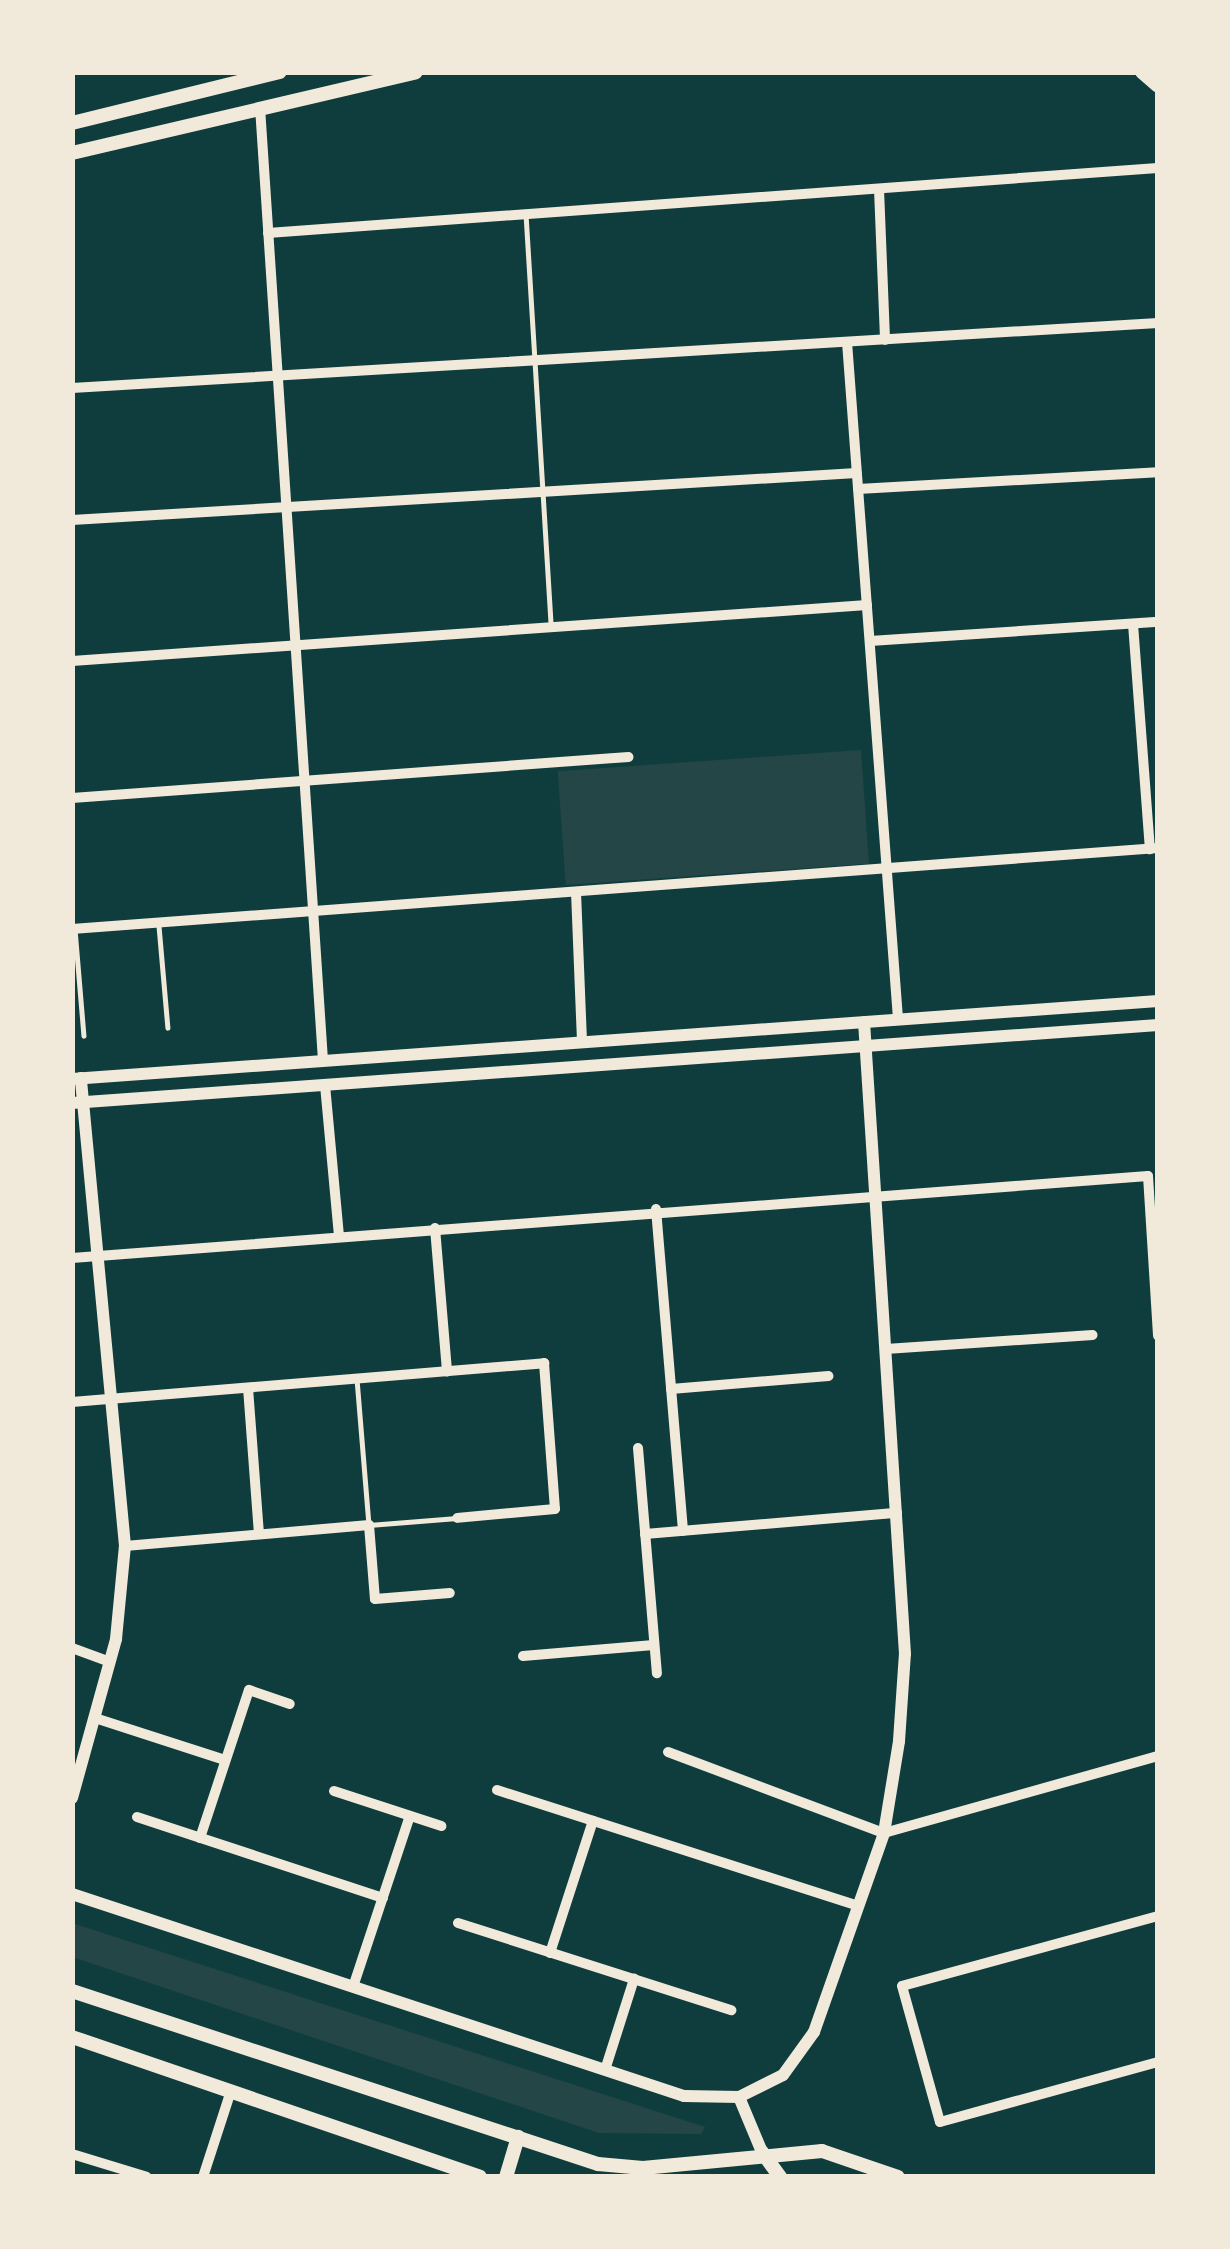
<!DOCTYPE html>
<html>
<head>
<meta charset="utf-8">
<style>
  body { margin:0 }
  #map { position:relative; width:1230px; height:2249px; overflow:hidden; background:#0f3d3e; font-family:Manrope,sans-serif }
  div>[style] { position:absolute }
  .green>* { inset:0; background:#244646; transform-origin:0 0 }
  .service>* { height:4.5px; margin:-2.25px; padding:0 2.25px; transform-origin:2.25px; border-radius:2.25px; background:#f1e9da }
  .minor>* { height:10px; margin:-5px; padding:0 5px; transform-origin:5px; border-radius:5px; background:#f1e9da }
  .tertiary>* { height:12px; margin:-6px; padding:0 6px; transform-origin:6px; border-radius:6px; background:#f1e9da }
  .secondary>* { height:14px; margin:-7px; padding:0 7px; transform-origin:7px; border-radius:7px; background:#f1e9da }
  span { translate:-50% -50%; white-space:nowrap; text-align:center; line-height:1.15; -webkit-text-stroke:9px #f1e9da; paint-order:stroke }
  .frame { position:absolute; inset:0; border:75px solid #f1e9da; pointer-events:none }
</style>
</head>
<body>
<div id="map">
  <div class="green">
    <i style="left:861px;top:750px;width:114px;height:304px;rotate:86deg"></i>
    <i style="clip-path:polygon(72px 1923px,705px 2127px,701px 2134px,599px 2133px,72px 1957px)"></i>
  </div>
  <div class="service">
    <i style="left:526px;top:214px;width:414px;rotate:86.5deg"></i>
    <i style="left:159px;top:926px;width:102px;rotate:85deg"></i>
    <i style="left:75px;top:929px;width:107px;rotate:85.2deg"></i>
    <i style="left:357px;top:1379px;width:146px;rotate:85.3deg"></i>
    <i style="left:369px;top:1525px;width:88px;rotate:-4.5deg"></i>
  </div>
  <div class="minor">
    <i style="left:260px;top:107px;width:956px;rotate:86.22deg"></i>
    <i style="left:879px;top:189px;width:151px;rotate:87.7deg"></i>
    <i style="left:268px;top:233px;width:892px;rotate:-4.18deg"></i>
    <i style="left:847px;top:342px;width:679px;rotate:85.69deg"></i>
    <i style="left:72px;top:388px;width:1088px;rotate:-3.43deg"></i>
    <i style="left:858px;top:489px;width:300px;rotate:-3.2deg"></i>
    <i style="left:72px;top:520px;width:786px;rotate:-3.43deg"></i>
    <i style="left:1133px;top:624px;width:226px;rotate:85.7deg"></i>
    <i style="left:870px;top:641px;width:289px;rotate:-3.8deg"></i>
    <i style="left:72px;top:661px;width:797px;rotate:-4.03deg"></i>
    <i style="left:72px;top:798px;width:558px;rotate:-4.22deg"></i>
    <i style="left:576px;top:892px;width:150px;rotate:87.7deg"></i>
    <i style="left:72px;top:929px;width:1089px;rotate:-4.27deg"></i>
    <i style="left:325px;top:1085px;width:152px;rotate:84.7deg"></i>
    <i style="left:656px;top:1209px;width:323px;rotate:85.2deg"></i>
    <i style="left:435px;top:1228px;width:144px;rotate:85.2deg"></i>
    <i style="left:72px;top:1258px;width:1079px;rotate:-4.36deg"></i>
    <i style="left:1148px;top:1176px;width:160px;rotate:86.4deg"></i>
    <i style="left:886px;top:1349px;width:207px;rotate:-3.9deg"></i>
    <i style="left:248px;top:1388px;width:146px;rotate:85.7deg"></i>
    <i style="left:671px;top:1389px;width:158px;rotate:-4.7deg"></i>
    <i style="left:72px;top:1402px;width:474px;rotate:-4.7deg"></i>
    <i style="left:544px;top:1363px;width:146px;rotate:85.7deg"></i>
    <i style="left:555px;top:1509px;width:98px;rotate:174.8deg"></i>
    <i style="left:638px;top:1448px;width:226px;rotate:85.2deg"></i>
    <i style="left:645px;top:1534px;width:253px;rotate:-4.8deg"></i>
    <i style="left:125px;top:1546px;width:245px;rotate:-4.9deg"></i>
    <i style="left:369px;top:1525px;width:74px;rotate:85.4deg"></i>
    <i style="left:375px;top:1599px;width:75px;rotate:-4.6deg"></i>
    <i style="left:72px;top:1648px;width:40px;rotate:20.2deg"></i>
    <i style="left:523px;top:1656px;width:131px;rotate:-4.8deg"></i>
    <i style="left:98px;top:1719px;width:133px;rotate:17.9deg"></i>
    <i style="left:668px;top:1752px;width:231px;rotate:20.6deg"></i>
    <i style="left:884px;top:1833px;width:285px;rotate:-15.7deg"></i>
    <i style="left:497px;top:1790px;width:379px;rotate:17.8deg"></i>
    <i style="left:334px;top:1791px;width:113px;rotate:18.1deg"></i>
    <i style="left:137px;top:1817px;width:259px;rotate:18.2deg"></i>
    <i style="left:200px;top:1838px;width:156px;rotate:-71.7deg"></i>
    <i style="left:249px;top:1690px;width:43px;rotate:18.9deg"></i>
    <i style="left:1158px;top:1916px;width:265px;rotate:164.7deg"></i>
    <i style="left:902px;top:1986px;width:141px;rotate:74.4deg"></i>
    <i style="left:940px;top:2122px;width:226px;rotate:-15.4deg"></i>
    <i style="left:458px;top:1923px;width:287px;rotate:17.7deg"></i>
    <i style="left:550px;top:1953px;width:139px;rotate:-72deg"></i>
    <i style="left:353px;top:1987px;width:180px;rotate:-71.6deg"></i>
    <i style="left:605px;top:2070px;width:96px;rotate:-72.3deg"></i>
    <i style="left:72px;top:2154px;width:78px;rotate:17deg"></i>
    <i style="left:203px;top:2177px;width:90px;rotate:-72deg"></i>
  </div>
  <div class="tertiary">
    <i style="left:72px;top:1079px;width:1089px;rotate:-4.11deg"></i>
    <i style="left:72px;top:1103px;width:1089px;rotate:-4.11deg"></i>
    <i style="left:72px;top:1798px;width:165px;rotate:-74.5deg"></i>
    <i style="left:116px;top:1639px;width:93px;rotate:-84.5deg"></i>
    <i style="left:125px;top:1546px;width:470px;rotate:-95.4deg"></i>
    <i style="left:72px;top:1894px;width:644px;rotate:18.27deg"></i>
    <i style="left:684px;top:2096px;width:55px;rotate:1deg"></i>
    <i style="left:739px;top:2097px;width:49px;rotate:-26.6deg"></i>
    <i style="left:783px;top:2075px;width:53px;rotate:-54.2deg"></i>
    <i style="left:814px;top:2032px;width:211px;rotate:-70.6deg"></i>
    <i style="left:884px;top:1833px;width:93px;rotate:-80.7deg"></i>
    <i style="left:899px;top:1741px;width:87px;rotate:-86.1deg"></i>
    <i style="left:905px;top:1654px;width:633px;rotate:-93.71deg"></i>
    <i style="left:739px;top:2097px;width:60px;rotate:67.3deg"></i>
  </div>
  <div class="secondary">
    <i style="left:1142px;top:72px;width:21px;rotate:41deg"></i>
    <i style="left:72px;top:123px;width:214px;rotate:-13.8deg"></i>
    <i style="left:72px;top:153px;width:353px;rotate:-13.2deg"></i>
    <i style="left:72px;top:1991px;width:554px;rotate:18.21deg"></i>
    <i style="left:598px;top:2164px;width:45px;rotate:5.1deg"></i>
    <i style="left:643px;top:2168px;width:180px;rotate:-5.4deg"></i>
    <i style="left:822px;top:2151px;width:80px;rotate:18.9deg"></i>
    <i style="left:72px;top:2037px;width:431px;rotate:18.9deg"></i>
    <i style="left:762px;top:2152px;width:31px;rotate:54deg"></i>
    <i style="left:506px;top:2177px;width:42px;rotate:-73.3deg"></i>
  </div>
  <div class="frame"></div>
</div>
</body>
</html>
